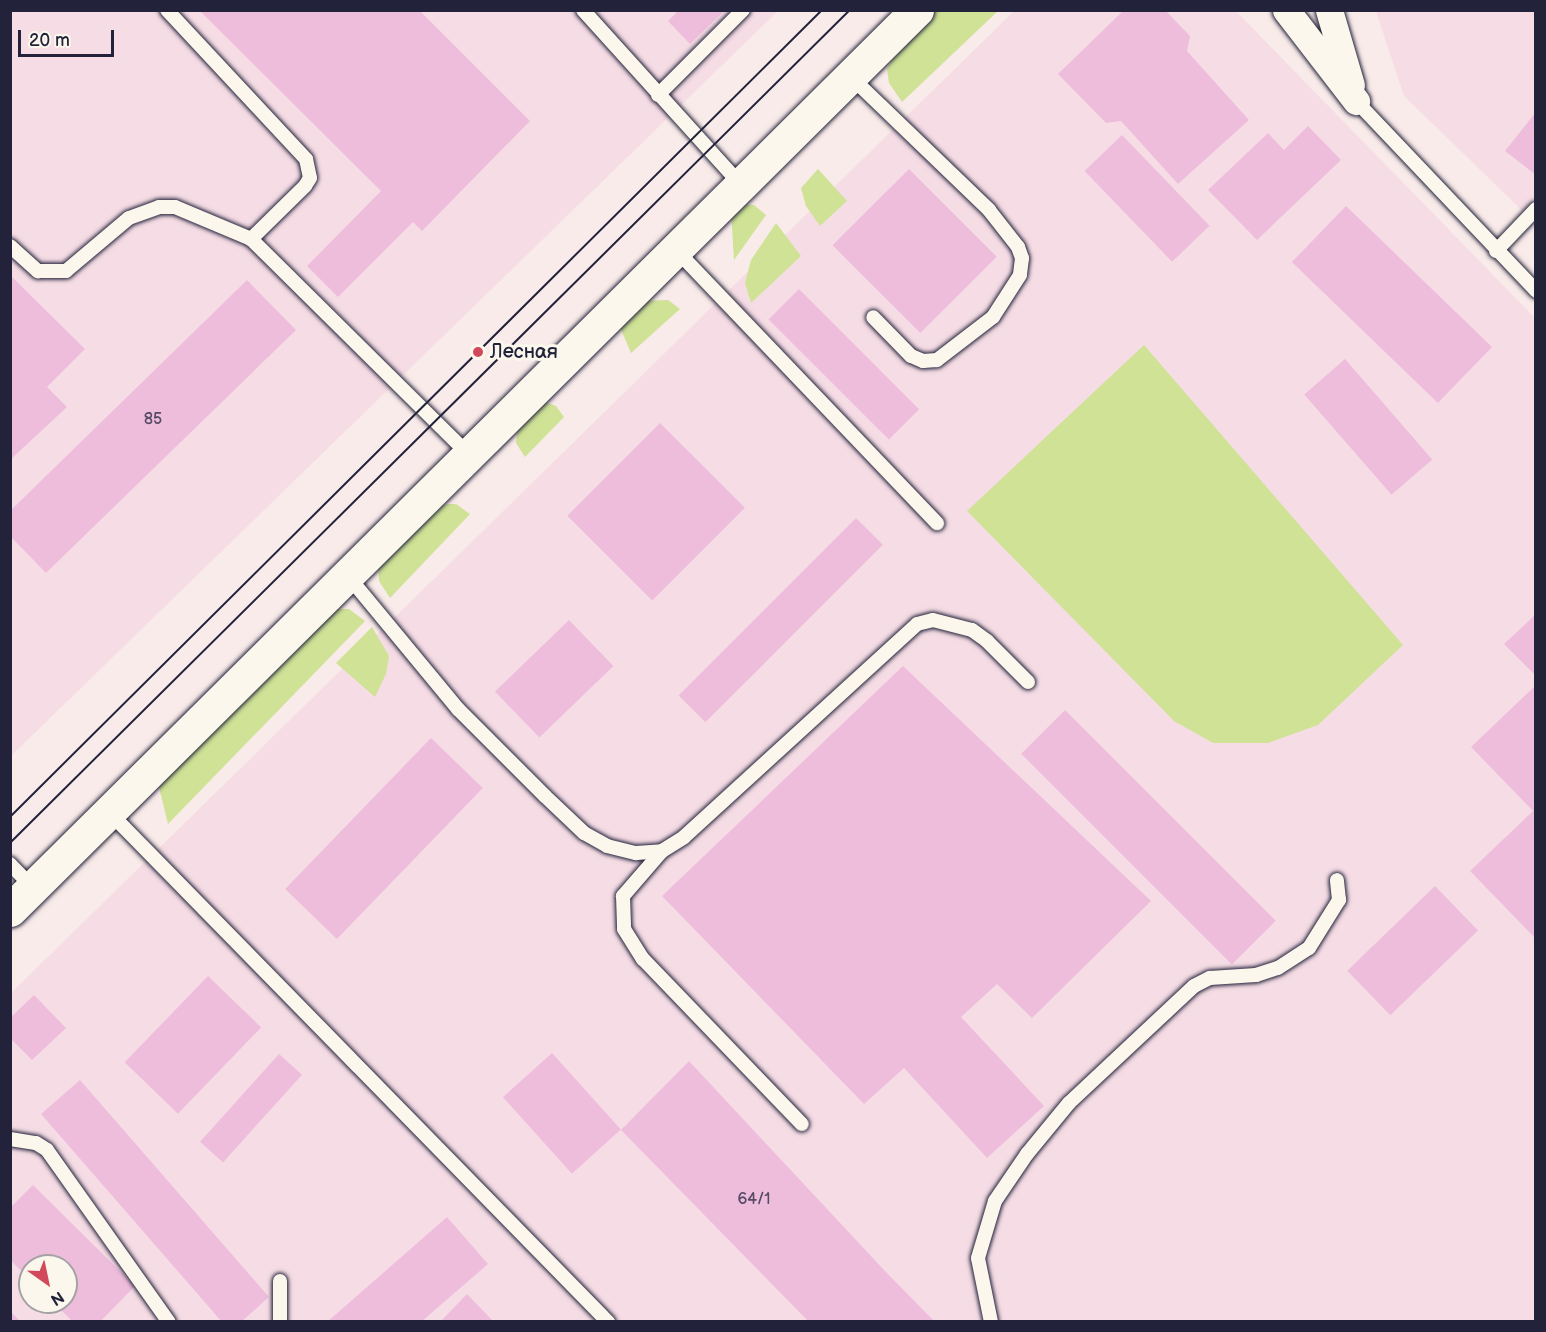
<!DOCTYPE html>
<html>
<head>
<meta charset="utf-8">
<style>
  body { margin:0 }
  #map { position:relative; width:1546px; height:1332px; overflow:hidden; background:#f9ebe9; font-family:"Balsamiq Sans",sans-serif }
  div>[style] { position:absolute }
  .built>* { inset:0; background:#f6dde5 }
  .green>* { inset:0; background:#cfe296 }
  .building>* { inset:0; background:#efbddc; transform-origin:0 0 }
  .roads { filter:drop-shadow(0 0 2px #22223b) drop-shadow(0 0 2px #22223b) }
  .lane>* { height:14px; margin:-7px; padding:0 7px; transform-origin:7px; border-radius:7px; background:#fbf7ec }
  .street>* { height:27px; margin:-13.5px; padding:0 13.5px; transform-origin:13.5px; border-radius:13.5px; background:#fbf7ec }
  .secondary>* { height:33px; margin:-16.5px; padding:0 16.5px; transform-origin:16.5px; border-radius:16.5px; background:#fbf7ec }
  .tram>* { height:1.5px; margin:-0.75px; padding:0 0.75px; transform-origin:0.75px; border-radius:0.75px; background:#22223b }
  .dots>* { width:16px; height:16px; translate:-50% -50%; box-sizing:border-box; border:3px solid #fbf7ec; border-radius:50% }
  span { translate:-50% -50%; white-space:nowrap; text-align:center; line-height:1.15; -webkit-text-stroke:6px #fbf7ec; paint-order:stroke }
  .number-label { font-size:16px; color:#554963 }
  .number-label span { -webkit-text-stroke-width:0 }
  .poi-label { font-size:20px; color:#22223b }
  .left { translate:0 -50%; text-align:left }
  .frame { position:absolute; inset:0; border:12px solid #22223b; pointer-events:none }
  .north { position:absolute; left:18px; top:1254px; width:60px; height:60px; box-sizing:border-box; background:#fbf7ec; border:2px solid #a4a2a5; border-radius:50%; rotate:147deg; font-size:16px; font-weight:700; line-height:24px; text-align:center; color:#22223b }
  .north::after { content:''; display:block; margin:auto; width:21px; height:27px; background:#d1495b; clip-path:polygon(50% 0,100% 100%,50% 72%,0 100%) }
  .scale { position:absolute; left:18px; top:30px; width:96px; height:27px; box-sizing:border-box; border:3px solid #22223b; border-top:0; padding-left:8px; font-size:18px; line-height:21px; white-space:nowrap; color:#22223b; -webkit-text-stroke:4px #fbf7ec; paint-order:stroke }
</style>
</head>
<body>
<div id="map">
  <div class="built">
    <i style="clip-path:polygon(11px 11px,778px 11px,11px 756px)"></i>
    <i style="clip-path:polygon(evenodd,1014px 11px,1236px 11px,1535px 318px,1535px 1321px,11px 1322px,11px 993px,1014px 11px,30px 1266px,66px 1266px,66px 1302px,30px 1302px,30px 1266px)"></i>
    <i style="clip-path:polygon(1376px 11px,1535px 11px,1535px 223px,1404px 96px)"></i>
  </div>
  <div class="green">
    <i style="clip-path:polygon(931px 11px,998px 11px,902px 102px,889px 83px,887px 69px,907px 34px)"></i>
    <i style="clip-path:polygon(818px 169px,847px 201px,820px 226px,806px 206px,801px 188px)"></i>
    <i style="clip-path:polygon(737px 204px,754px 205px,766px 215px,734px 260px,731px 210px)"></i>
    <i style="clip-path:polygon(776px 223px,801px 256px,751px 303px,745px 283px,751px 260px)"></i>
    <i style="clip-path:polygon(668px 300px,680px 309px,631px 353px,620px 327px,642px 301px)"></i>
    <i style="clip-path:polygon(1144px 345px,1403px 645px,1318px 725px,1268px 743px,1213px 743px,1174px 721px,967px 511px)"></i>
    <i style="clip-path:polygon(542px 401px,556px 406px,564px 417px,525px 457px,516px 443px,518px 421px)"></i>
    <i style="clip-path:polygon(448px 504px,456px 504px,470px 514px,390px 598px,379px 581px,378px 563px,424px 511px)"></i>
    <i style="clip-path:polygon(330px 609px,349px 609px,365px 621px,168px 824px,158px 783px)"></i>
    <i style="clip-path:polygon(372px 627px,389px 656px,386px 674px,375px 697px,336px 663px)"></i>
  </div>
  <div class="building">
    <i style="clip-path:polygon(199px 10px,419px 10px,530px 121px,422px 231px,413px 222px,338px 297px,307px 266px,381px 191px)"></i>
    <i style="clip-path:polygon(679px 10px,725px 10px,690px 44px,668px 21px)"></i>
    <i style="clip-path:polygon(1124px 10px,1165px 10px,1190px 36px,1187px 51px,1249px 120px,1178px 184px,1121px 121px,1106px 123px,1058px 74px)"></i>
    <i style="clip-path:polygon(1536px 112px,1536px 175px,1505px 151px)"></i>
    <i style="clip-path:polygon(1308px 126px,1341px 160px,1257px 240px,1208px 190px,1268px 133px,1284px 150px)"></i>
    <i style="left:1122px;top:135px;width:126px;height:52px;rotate:46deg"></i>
    <i style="left:909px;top:169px;width:124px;height:108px;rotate:45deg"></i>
    <i style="left:1346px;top:206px;width:203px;height:78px;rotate:44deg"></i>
    <i style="clip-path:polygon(10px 275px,85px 349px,47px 387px,67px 407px,10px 460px)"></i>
    <i style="clip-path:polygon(247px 280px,296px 330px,46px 573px,10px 536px,10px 511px)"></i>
    <i style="left:799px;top:289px;width:170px;height:43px;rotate:45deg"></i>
    <i style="left:1345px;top:359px;width:133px;height:54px;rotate:49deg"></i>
    <i style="left:660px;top:423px;width:120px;height:131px;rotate:45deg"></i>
    <i style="left:856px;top:518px;width:38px;height:251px;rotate:45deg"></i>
    <i style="clip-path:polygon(1536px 614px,1536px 676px,1504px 644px)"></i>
    <i style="left:569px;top:620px;width:64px;height:103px;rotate:46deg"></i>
    <i style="clip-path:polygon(903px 666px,1151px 901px,1032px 1018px,997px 984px,961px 1017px,1044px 1106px,987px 1158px,904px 1068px,864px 1104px,662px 896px)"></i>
    <i style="clip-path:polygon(1536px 685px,1536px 939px,1470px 871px,1533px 811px,1471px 747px)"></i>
    <i style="left:1065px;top:710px;width:298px;height:62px;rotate:45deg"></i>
    <i style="left:431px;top:738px;width:72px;height:210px;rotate:44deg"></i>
    <i style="left:1435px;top:886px;width:62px;height:122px;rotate:46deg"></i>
    <i style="left:208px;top:976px;width:74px;height:120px;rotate:44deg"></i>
    <i style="clip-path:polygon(34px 995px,66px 1028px,32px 1060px,10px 1038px,10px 1018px)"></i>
    <i style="left:552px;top:1053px;width:103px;height:66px;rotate:48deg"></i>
    <i style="left:279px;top:1054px;width:31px;height:118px;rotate:42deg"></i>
    <i style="clip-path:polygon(689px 1061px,884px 1270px,935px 1322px,809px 1322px,621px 1130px)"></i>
    <i style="clip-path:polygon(80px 1080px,269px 1297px,241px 1322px,222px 1322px,41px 1114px)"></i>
    <i style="clip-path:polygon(33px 1185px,135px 1286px,100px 1322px,73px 1322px,53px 1302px,66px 1302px,66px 1266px,30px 1266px,30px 1279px,10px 1260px,10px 1208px)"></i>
    <i style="clip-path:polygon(447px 1217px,488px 1264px,421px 1322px,327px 1322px)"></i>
    <i style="clip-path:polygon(467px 1294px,494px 1322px,440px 1322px)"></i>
    <i style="clip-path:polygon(10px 1311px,21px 1322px,10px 1322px)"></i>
  </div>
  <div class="roads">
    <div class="lane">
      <i style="left:167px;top:10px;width:204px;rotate:47deg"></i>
      <i style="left:306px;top:159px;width:19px;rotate:78deg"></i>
      <i style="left:310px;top:178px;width:9px;rotate:122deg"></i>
      <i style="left:305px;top:186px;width:76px;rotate:135.5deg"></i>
      <i style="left:583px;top:10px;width:236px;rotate:47.9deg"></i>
      <i style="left:851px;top:77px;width:192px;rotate:43.9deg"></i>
      <i style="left:989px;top:210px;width:47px;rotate:51.9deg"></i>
      <i style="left:1018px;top:247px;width:12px;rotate:70deg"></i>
      <i style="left:1022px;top:258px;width:17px;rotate:97deg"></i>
      <i style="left:1020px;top:275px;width:50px;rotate:122.7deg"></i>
      <i style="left:993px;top:317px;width:71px;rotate:142.5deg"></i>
      <i style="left:937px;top:360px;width:14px;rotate:176deg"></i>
      <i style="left:923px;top:361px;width:13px;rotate:-157deg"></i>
      <i style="left:911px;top:356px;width:54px;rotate:-134.3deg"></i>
      <i style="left:658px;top:95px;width:120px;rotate:-45deg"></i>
      <i style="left:1356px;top:101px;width:262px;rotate:46.5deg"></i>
      <i style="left:10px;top:246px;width:38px;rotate:42deg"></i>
      <i style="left:38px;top:271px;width:28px"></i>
      <i style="left:66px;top:271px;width:82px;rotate:-40.1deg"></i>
      <i style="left:129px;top:218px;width:32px;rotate:-20deg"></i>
      <i style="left:159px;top:207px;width:16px"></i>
      <i style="left:175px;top:207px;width:82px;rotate:22.8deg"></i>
      <i style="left:251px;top:239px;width:307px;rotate:44.7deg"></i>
      <i style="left:676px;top:250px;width:378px;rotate:46.3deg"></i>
      <i style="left:1496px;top:251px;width:58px;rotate:-46.4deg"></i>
      <i style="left:348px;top:576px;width:173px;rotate:50.4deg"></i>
      <i style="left:458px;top:709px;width:123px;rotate:45deg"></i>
      <i style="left:545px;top:796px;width:54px;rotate:43.5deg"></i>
      <i style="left:584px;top:833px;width:26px;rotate:29deg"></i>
      <i style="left:607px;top:846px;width:30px;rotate:14deg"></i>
      <i style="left:636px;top:853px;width:26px;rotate:-4deg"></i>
      <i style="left:662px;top:851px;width:26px;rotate:-32deg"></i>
      <i style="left:684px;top:837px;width:316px;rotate:-42.4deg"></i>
      <i style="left:917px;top:624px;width:16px;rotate:-14deg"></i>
      <i style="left:933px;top:620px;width:40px;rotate:14.4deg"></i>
      <i style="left:972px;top:630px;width:19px;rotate:36deg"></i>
      <i style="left:987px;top:641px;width:58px;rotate:45deg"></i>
      <i style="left:109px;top:812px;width:714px;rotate:45.62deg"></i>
      <i style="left:662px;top:851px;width:60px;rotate:130.9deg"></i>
      <i style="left:623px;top:896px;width:33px;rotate:88deg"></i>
      <i style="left:624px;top:929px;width:36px;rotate:58deg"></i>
      <i style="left:643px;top:959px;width:229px;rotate:46.1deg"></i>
      <i style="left:10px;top:864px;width:33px;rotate:46deg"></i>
      <i style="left:10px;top:1139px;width:26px;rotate:9deg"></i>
      <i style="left:36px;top:1143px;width:13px;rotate:32deg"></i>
      <i style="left:47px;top:1150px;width:211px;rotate:54.7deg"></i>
      <i style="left:280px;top:1281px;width:41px;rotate:90deg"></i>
      <i style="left:991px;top:1322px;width:65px;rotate:-101.5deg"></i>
      <i style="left:978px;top:1258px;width:59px;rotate:-73.4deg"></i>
      <i style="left:995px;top:1201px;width:57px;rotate:-55.8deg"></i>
      <i style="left:1027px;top:1154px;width:66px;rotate:-50.5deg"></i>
      <i style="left:1069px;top:1103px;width:171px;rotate:-43.1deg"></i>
      <i style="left:1194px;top:986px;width:18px;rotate:-27deg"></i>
      <i style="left:1210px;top:978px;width:46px;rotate:-3.7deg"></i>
      <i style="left:1256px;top:975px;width:23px;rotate:-18deg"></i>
      <i style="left:1278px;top:968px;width:37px;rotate:-33deg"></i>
      <i style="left:1309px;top:948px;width:57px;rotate:-58deg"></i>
      <i style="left:1339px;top:900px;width:20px;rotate:-96deg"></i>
    </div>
    <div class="street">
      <i style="left:1286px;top:10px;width:115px;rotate:52.4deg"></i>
      <i style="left:1329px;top:10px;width:78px;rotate:73.7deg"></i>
    </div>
    <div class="secondary">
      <i style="left:10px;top:910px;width:1278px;rotate:-44.78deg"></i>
    </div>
  </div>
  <div class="tram">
    <i style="left:10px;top:817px;width:1145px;rotate:-44.82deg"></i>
    <i style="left:10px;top:843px;width:1183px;rotate:-44.76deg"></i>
  </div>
  <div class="dots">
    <i style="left:478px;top:352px;background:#d1495b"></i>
  </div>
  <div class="number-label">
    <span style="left:153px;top:420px">85</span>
    <span style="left:754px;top:1200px">64/1</span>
  </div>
  <div class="poi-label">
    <span class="left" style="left:490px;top:352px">Лесная</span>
  </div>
  <div class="frame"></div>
  <div class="north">N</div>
  <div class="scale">20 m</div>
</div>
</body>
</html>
